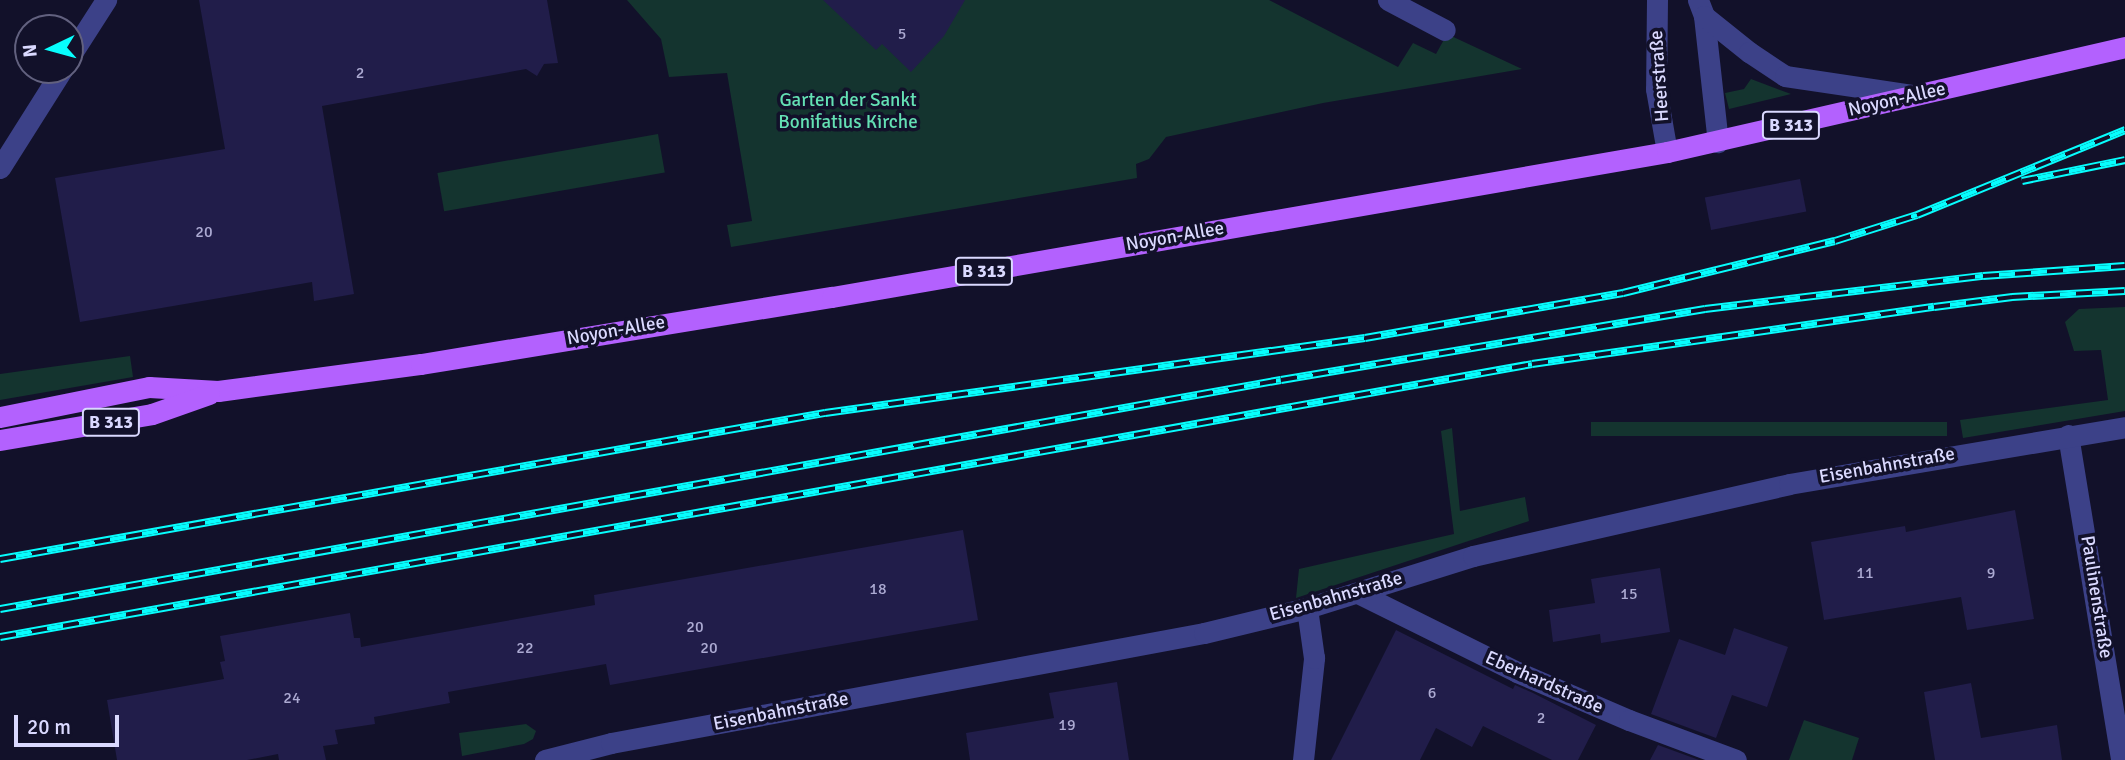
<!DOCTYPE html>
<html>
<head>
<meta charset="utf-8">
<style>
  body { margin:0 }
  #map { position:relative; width:2125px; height:760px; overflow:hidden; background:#12112a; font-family:Signika,sans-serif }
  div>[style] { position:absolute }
  .green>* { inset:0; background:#14342f; transform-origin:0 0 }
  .building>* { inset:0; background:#211d4a; transform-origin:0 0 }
  .minor>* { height:21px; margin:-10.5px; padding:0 10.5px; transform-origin:10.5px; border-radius:10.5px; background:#3c4188 }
  .major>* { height:21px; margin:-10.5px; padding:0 10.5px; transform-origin:10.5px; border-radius:10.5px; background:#b361fe }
  .rail>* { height:8px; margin-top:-4px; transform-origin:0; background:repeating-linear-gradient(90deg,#12112a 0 16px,#07fdfd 0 32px); box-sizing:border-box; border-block:2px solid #07fdfd }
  span { translate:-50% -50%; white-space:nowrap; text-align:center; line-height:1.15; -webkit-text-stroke:7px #12112a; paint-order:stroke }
  .number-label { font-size:16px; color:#acaad2 }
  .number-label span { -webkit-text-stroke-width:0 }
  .shield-label span { padding:2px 5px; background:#12112a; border:2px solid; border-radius:5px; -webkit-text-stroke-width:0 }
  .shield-label { font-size:18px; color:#dad9ff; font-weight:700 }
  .street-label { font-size:19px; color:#dad9ff }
  .park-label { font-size:19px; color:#64e0b4 }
  .north { position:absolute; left:14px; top:14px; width:70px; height:70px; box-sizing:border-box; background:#12112a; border:2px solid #62617f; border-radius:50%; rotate:265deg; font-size:19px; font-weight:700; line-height:28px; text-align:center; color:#dad9ff }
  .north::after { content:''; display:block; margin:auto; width:24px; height:32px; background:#07fdfd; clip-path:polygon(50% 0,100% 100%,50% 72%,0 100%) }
  .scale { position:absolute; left:14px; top:715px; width:105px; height:32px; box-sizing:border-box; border:4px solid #dad9ff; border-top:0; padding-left:9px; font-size:21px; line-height:24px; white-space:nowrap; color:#dad9ff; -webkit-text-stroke:5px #12112a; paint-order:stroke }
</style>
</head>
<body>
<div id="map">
  <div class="green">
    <i style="clip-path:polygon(627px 0,1269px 0,1398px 67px,1413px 43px,1436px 54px,1447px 34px,1522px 69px,1323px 103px,1166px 137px,1149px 159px,1136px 164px,1137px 178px,731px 247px,727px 225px,752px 221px,727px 73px,669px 77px,661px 39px)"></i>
    <i style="clip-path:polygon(1751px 79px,1791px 94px,1729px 109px,1725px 93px,1744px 89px)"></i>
    <i style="left:658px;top:134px;width:39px;height:224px;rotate:80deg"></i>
    <i style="clip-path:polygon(2125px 307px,2125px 411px,1963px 438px,1960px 420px,2108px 400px,2101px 350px,2074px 351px,2065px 322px,2079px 309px)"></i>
    <i style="clip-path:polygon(130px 356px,133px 377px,0 400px,0 374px)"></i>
    <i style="left:1947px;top:422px;width:14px;height:356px;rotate:90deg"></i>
    <i style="clip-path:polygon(1452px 428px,1460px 511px,1525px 497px,1529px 521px,1296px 598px,1299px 569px,1454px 534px,1441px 431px)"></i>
    <i style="clip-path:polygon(1804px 720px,1859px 738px,1852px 760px,1789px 760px)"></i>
    <i style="clip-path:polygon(526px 724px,536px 731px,533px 739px,524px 744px,462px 756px,459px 733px)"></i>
  </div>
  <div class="building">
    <i style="clip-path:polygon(199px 0,547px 0,558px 63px,544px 64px,537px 76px,526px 69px,322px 106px,354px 294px,314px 301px,312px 282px,80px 322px,55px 178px,225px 149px)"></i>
    <i style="clip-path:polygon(823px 0,965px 0,944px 36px,911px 72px,882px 44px,876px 50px)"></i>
    <i style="left:1800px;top:179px;width:33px;height:97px;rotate:79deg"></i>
    <i style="clip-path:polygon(2015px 510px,2034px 619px,1967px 630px,1961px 597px,1824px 620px,1811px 542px,1905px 526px,1906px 532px)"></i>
    <i style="clip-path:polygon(963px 530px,978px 620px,610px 685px,606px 664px,448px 692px,450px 703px,374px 717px,375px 724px,335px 730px,338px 744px,323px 746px,326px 760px,279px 760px,278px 754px,247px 760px,117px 760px,107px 700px,224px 679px,220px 662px,225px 661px,220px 636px,350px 613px,354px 638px,360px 638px,361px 647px,595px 605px,594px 595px)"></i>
    <i style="clip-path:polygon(1660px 568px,1670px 632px,1601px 643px,1600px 634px,1553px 642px,1549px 610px,1595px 603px,1591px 579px)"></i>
    <i style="clip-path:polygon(1734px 628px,1788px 647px,1767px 707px,1732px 695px,1716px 738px,1651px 714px,1679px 639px,1725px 655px)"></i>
    <i style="clip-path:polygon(1396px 630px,1513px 689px,1515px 685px,1533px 693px,1596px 725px,1578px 760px,1552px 760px,1483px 726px,1472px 747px,1436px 728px,1420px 760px,1331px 760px)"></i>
    <i style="clip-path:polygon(1117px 682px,1129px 760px,970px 760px,966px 733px,1054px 718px,1049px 693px)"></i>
    <i style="clip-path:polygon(1971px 683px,1981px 738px,2057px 725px,2062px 760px,1935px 760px,1924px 692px)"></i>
    <i style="clip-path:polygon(1658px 745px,1699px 760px,1650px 760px)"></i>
  </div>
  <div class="minor">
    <i style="left:1388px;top:0;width:64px;rotate:27.8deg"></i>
    <i style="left:1657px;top:0;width:89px;rotate:90.6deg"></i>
    <i style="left:1656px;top:89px;width:64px;rotate:80.1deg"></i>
    <i style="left:1698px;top:0;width:17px;rotate:69deg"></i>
    <i style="left:1704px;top:16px;width:127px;rotate:83.7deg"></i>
    <i style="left:1704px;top:16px;width:58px;rotate:38.7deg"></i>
    <i style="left:1749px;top:52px;width:43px;rotate:33.7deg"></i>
    <i style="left:1785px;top:76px;width:128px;rotate:8.5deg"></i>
    <i style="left:70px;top:56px;width:67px;rotate:-57.3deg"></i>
    <i style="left:0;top:168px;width:116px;rotate:-57.7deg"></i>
    <i style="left:2068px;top:435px;width:329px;rotate:80.7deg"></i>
    <i style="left:1358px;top:593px;width:178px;rotate:26.4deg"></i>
    <i style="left:1517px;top:672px;width:122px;rotate:23.2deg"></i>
    <i style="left:1629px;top:720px;width:114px;rotate:20.5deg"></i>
    <i style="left:545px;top:760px;width:68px;rotate:-14.4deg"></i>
    <i style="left:611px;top:743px;width:603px;rotate:-10.51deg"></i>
    <i style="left:1204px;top:633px;width:106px;rotate:-13.6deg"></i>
    <i style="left:1307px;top:608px;width:174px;rotate:-17.4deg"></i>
    <i style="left:1473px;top:556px;width:324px;rotate:-12.8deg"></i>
    <i style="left:1789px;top:484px;width:341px;rotate:-9.6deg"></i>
    <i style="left:1303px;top:760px;width:103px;rotate:-83.8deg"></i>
    <i style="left:1314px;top:658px;width:50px;rotate:-98deg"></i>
  </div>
  <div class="major">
    <i style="left:0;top:417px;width:152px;rotate:-11.4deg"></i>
    <i style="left:149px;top:387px;width:69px;rotate:3.3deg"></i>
    <i style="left:218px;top:391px;width:205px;rotate:-7.6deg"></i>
    <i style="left:421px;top:364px;width:416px;rotate:-9.3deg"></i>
    <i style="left:832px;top:297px;width:847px;rotate:-9.85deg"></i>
    <i style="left:1667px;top:152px;width:470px;rotate:-12.9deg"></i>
    <i style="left:0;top:440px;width:154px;rotate:-9.7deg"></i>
    <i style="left:152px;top:414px;width:60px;rotate:-19.3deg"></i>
  </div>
  <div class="rail">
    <i style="left:2022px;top:181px;width:105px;rotate:-11.5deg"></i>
    <i style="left:0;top:559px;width:838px;rotate:-10.04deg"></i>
    <i style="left:825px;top:413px;width:545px;rotate:-7.91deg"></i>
    <i style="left:1365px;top:338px;width:262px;rotate:-9.9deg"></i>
    <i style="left:1623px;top:293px;width:218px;rotate:-13.8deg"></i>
    <i style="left:1835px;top:241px;width:86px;rotate:-17.6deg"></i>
    <i style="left:1917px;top:215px;width:225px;rotate:-22.2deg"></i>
    <i style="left:0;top:609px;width:1301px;rotate:-10.14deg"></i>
    <i style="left:1281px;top:380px;width:430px;rotate:-9.5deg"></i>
    <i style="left:1705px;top:309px;width:280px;rotate:-6.8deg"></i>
    <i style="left:1983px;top:276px;width:142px;rotate:-4deg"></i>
    <i style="left:0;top:637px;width:1556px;rotate:-10.1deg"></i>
    <i style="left:1532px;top:364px;width:406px;rotate:-8.1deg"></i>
    <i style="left:1934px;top:307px;width:79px;rotate:-7.3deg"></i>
    <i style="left:2012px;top:297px;width:113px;rotate:-3deg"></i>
  </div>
  <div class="number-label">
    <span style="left:902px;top:34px">5</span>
    <span style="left:360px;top:73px">2</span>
    <span style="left:204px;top:232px">20</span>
    <span style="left:1865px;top:573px">11</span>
    <span style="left:1991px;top:573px">9</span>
    <span style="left:878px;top:589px">18</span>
    <span style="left:1629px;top:594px">15</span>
    <span style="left:695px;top:627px">20</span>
    <span style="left:525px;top:648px">22</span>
    <span style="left:709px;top:648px">20</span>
    <span style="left:1432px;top:693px">6</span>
    <span style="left:292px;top:698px">24</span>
    <span style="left:1541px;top:718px">2</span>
    <span style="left:1067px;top:725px">19</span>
  </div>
  <div class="shield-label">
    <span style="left:1791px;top:125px">B 313</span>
    <span style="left:984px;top:271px">B 313</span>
    <span style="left:111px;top:422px">B 313</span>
  </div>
  <div class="street-label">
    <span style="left:1660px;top:76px;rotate:-94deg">Heerstraße</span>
    <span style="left:1897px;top:100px;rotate:-13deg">Noyon-Allee</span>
    <span style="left:1175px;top:237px;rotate:-10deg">Noyon-Allee</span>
    <span style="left:616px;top:331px;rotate:-10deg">Noyon-Allee</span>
    <span style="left:1887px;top:466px;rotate:-10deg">Eisenbahnstraße</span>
    <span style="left:1336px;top:597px;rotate:-16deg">Eisenbahnstraße</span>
    <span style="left:2096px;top:597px;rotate:81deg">Paulinenstraße</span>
    <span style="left:1544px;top:683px;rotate:24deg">Eberhardstraße</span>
    <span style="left:781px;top:712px;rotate:-11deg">Eisenbahnstraße</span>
  </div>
  <div class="park-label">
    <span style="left:848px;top:112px">Garten der Sankt<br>Bonifatius Kirche</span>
  </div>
  <div class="north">N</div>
  <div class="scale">20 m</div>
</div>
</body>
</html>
